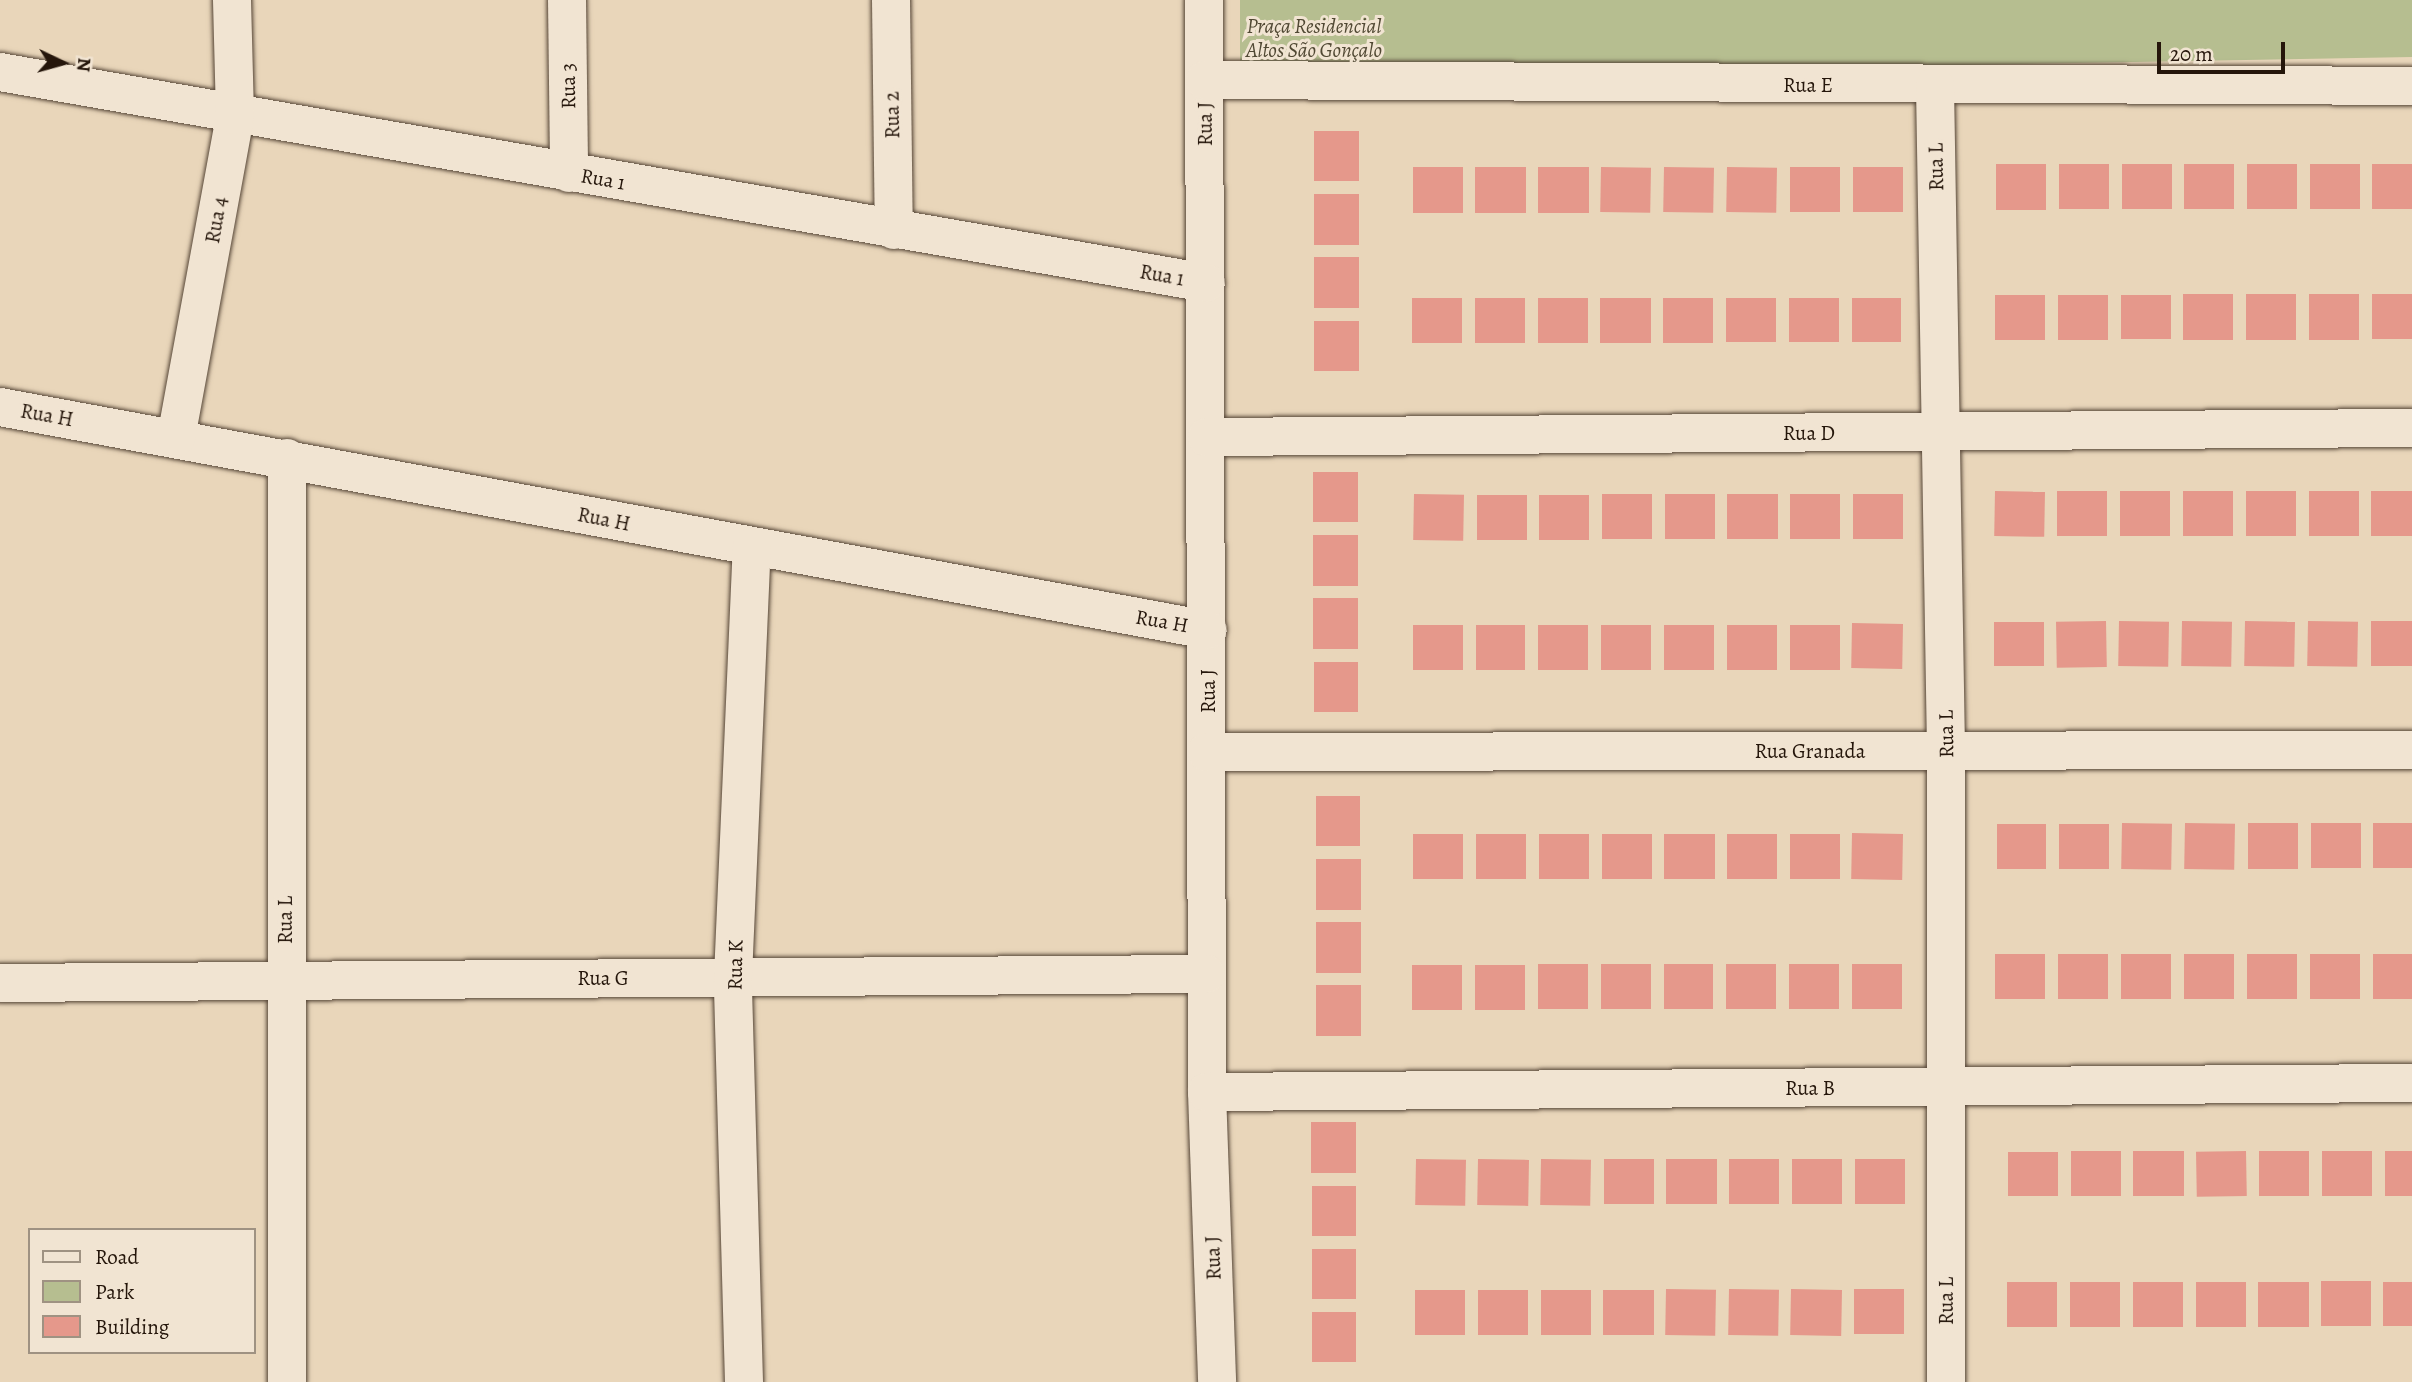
<!DOCTYPE html>
<html>
<head>
<meta charset="utf-8">
<style>
  body { margin:0 }
  #map { position:relative; width:2412px; height:1382px; overflow:hidden; background:#e9d6ba; font-family:Alegreya,serif }
  div>[style] { position:absolute }
  .green>* { inset:0; background:#b6be90 }
  .building>* { inset:0; background:#e5988b; transform-origin:0 0 }
  .roads { filter:drop-shadow(0 0 2px #564637) drop-shadow(0 0 2px #564637) }
  .minor>* { height:38px; margin:-19px; padding:0 19px; transform-origin:19px; border-radius:19px; background:#f1e4d2 }
  span { translate:-50% -50%; white-space:nowrap; text-align:center; line-height:1.15; -webkit-text-stroke:6px #f1e4d2; paint-order:stroke }
  .park-label { font-size:21px; color:#504833; font-style:italic }
  .street-label { font-size:21px; color:#25160b }
  .legend { position:absolute; left:28px; top:1228px; width:228px; height:126px; box-sizing:border-box; background:#f1e4d2; border:2px solid #9f9282; margin:0; padding:9px 12px; list-style:none; font-size:21px; color:#25160b }
  .legend li { display:flex; align-items:center; gap:14px; height:35px }
  .legend b { width:35px; border:2px solid #9f9282 }
  .north { position:absolute; left:28px; top:28px; width:70px; height:70px; -webkit-text-stroke:5px #f1e4d2; paint-order:stroke; rotate:95deg; font-size:19px; font-weight:700; line-height:28px; text-align:center; color:#25160b }
  .north::after { content:''; display:block; margin:auto; width:24px; height:32px; background:#25160b; clip-path:polygon(50% 0,100% 100%,50% 72%,0 100%) }
  .scale { position:absolute; left:2157px; top:42px; width:128px; height:32px; box-sizing:border-box; border:4px solid #25160b; border-top:0; padding-left:9px; font-size:21px; line-height:24px; white-space:nowrap; color:#25160b; -webkit-text-stroke:5px #f1e4d2; paint-order:stroke }
</style>
</head>
<body>
<div id="map">
  <div class="green">
    <i style="clip-path:polygon(1240px 0,2412px 0,2412px 57px,1240px 78px)"></i>
  </div>
  <div class="building">
    <i style="left:1314px;top:131px;width:45px;height:50px"></i>
    <i style="left:2046px;top:164px;width:46px;height:50px;rotate:90deg"></i>
    <i style="left:2059px;top:164px;width:50px;height:45px"></i>
    <i style="left:2122px;top:164px;width:50px;height:45px"></i>
    <i style="left:2184px;top:164px;width:50px;height:45px"></i>
    <i style="left:2247px;top:164px;width:50px;height:45px"></i>
    <i style="left:2310px;top:164px;width:50px;height:45px"></i>
    <i style="left:2372px;top:164px;width:40px;height:45px"></i>
    <i style="left:1463px;top:167px;width:46px;height:50px;rotate:90deg"></i>
    <i style="left:1526px;top:167px;width:46px;height:51px;rotate:90deg"></i>
    <i style="left:1589px;top:167px;width:46px;height:51px;rotate:90deg"></i>
    <i style="left:1601px;top:167px;width:50px;height:45px;rotate:1deg"></i>
    <i style="left:1664px;top:167px;width:50px;height:45px;rotate:1deg"></i>
    <i style="left:1727px;top:167px;width:50px;height:45px;rotate:1deg"></i>
    <i style="left:1790px;top:167px;width:50px;height:45px"></i>
    <i style="left:1853px;top:167px;width:50px;height:45px"></i>
    <i style="left:1314px;top:194px;width:45px;height:51px"></i>
    <i style="left:1314px;top:257px;width:45px;height:51px"></i>
    <i style="left:2233px;top:294px;width:46px;height:50px;rotate:90deg"></i>
    <i style="left:2296px;top:294px;width:46px;height:50px;rotate:90deg"></i>
    <i style="left:2359px;top:294px;width:46px;height:50px;rotate:90deg"></i>
    <i style="left:2372px;top:294px;width:40px;height:45px"></i>
    <i style="left:1995px;top:295px;width:50px;height:45px"></i>
    <i style="left:2058px;top:295px;width:50px;height:45px"></i>
    <i style="left:2121px;top:295px;width:50px;height:44px"></i>
    <i style="left:1462px;top:298px;width:45px;height:50px;rotate:90deg"></i>
    <i style="left:1475px;top:298px;width:50px;height:45px"></i>
    <i style="left:1538px;top:298px;width:50px;height:45px"></i>
    <i style="left:1600px;top:298px;width:51px;height:45px"></i>
    <i style="left:1663px;top:298px;width:50px;height:45px"></i>
    <i style="left:1726px;top:298px;width:50px;height:44px"></i>
    <i style="left:1789px;top:298px;width:50px;height:44px"></i>
    <i style="left:1852px;top:298px;width:49px;height:44px"></i>
    <i style="left:1314px;top:321px;width:45px;height:50px"></i>
    <i style="left:1358px;top:472px;width:50px;height:45px;rotate:90deg"></i>
    <i style="left:1995px;top:491px;width:50px;height:45px;rotate:1deg"></i>
    <i style="left:2057px;top:491px;width:50px;height:45px"></i>
    <i style="left:2120px;top:491px;width:50px;height:45px"></i>
    <i style="left:2183px;top:491px;width:50px;height:45px"></i>
    <i style="left:2246px;top:491px;width:50px;height:45px"></i>
    <i style="left:2309px;top:491px;width:50px;height:45px"></i>
    <i style="left:2371px;top:491px;width:41px;height:45px"></i>
    <i style="left:1414px;top:494px;width:50px;height:46px;rotate:1deg"></i>
    <i style="left:1602px;top:494px;width:50px;height:45px"></i>
    <i style="left:1715px;top:494px;width:45px;height:50px;rotate:90deg"></i>
    <i style="left:1778px;top:494px;width:45px;height:51px;rotate:90deg"></i>
    <i style="left:1790px;top:494px;width:50px;height:45px"></i>
    <i style="left:1853px;top:494px;width:50px;height:45px"></i>
    <i style="left:1477px;top:495px;width:50px;height:45px"></i>
    <i style="left:1539px;top:495px;width:50px;height:45px"></i>
    <i style="left:1358px;top:535px;width:51px;height:45px;rotate:90deg"></i>
    <i style="left:1358px;top:598px;width:51px;height:45px;rotate:90deg"></i>
    <i style="left:2106px;top:621px;width:46px;height:50px;rotate:89deg"></i>
    <i style="left:2119px;top:621px;width:50px;height:45px;rotate:1deg"></i>
    <i style="left:2182px;top:621px;width:50px;height:45px;rotate:1deg"></i>
    <i style="left:2245px;top:621px;width:50px;height:45px;rotate:1deg"></i>
    <i style="left:2308px;top:621px;width:50px;height:45px;rotate:1deg"></i>
    <i style="left:2371px;top:621px;width:41px;height:45px"></i>
    <i style="left:1994px;top:622px;width:50px;height:44px"></i>
    <i style="left:1903px;top:624px;width:45px;height:51px;rotate:91deg"></i>
    <i style="left:1413px;top:625px;width:50px;height:45px"></i>
    <i style="left:1476px;top:625px;width:49px;height:45px"></i>
    <i style="left:1538px;top:625px;width:50px;height:45px"></i>
    <i style="left:1601px;top:625px;width:50px;height:45px"></i>
    <i style="left:1664px;top:625px;width:50px;height:45px"></i>
    <i style="left:1727px;top:625px;width:50px;height:45px"></i>
    <i style="left:1790px;top:625px;width:50px;height:45px"></i>
    <i style="left:1314px;top:662px;width:44px;height:50px"></i>
    <i style="left:1316px;top:796px;width:44px;height:50px"></i>
    <i style="left:2122px;top:823px;width:50px;height:46px;rotate:1deg"></i>
    <i style="left:2185px;top:823px;width:50px;height:46px;rotate:1deg"></i>
    <i style="left:2248px;top:823px;width:50px;height:46px"></i>
    <i style="left:2311px;top:823px;width:50px;height:45px"></i>
    <i style="left:2412px;top:823px;width:45px;height:39px;rotate:90deg"></i>
    <i style="left:1997px;top:824px;width:49px;height:45px"></i>
    <i style="left:2059px;top:824px;width:50px;height:45px"></i>
    <i style="left:1852px;top:833px;width:51px;height:46px;rotate:1deg"></i>
    <i style="left:1463px;top:834px;width:45px;height:50px;rotate:90deg"></i>
    <i style="left:1526px;top:834px;width:45px;height:50px;rotate:90deg"></i>
    <i style="left:1539px;top:834px;width:50px;height:45px"></i>
    <i style="left:1602px;top:834px;width:50px;height:45px"></i>
    <i style="left:1664px;top:834px;width:51px;height:45px"></i>
    <i style="left:1727px;top:834px;width:50px;height:45px"></i>
    <i style="left:1790px;top:834px;width:50px;height:45px"></i>
    <i style="left:1316px;top:859px;width:45px;height:51px"></i>
    <i style="left:1316px;top:922px;width:45px;height:51px"></i>
    <i style="left:1995px;top:954px;width:50px;height:45px"></i>
    <i style="left:2058px;top:954px;width:50px;height:45px"></i>
    <i style="left:2121px;top:954px;width:50px;height:45px"></i>
    <i style="left:2184px;top:954px;width:50px;height:45px"></i>
    <i style="left:2247px;top:954px;width:50px;height:45px"></i>
    <i style="left:2310px;top:954px;width:50px;height:45px"></i>
    <i style="left:2373px;top:954px;width:39px;height:45px"></i>
    <i style="left:1588px;top:964px;width:45px;height:50px;rotate:90deg"></i>
    <i style="left:1651px;top:964px;width:45px;height:50px;rotate:90deg"></i>
    <i style="left:1713px;top:964px;width:45px;height:49px;rotate:90deg"></i>
    <i style="left:1776px;top:964px;width:45px;height:50px;rotate:90deg"></i>
    <i style="left:1789px;top:964px;width:50px;height:45px"></i>
    <i style="left:1852px;top:964px;width:50px;height:45px"></i>
    <i style="left:1412px;top:965px;width:50px;height:45px"></i>
    <i style="left:1475px;top:965px;width:50px;height:45px"></i>
    <i style="left:1316px;top:985px;width:45px;height:51px"></i>
    <i style="left:1311px;top:1122px;width:45px;height:51px"></i>
    <i style="left:2121px;top:1151px;width:45px;height:50px;rotate:90deg"></i>
    <i style="left:2184px;top:1151px;width:45px;height:51px;rotate:90deg"></i>
    <i style="left:2246px;top:1151px;width:45px;height:50px;rotate:89deg"></i>
    <i style="left:2259px;top:1151px;width:50px;height:45px"></i>
    <i style="left:2322px;top:1151px;width:50px;height:45px"></i>
    <i style="left:2385px;top:1151px;width:27px;height:45px"></i>
    <i style="left:2008px;top:1152px;width:50px;height:44px"></i>
    <i style="left:1416px;top:1159px;width:50px;height:46px;rotate:1deg"></i>
    <i style="left:1478px;top:1159px;width:51px;height:46px;rotate:1deg"></i>
    <i style="left:1541px;top:1159px;width:50px;height:46px;rotate:1deg"></i>
    <i style="left:1604px;top:1159px;width:50px;height:45px"></i>
    <i style="left:1666px;top:1159px;width:51px;height:45px"></i>
    <i style="left:1729px;top:1159px;width:50px;height:45px"></i>
    <i style="left:1792px;top:1159px;width:50px;height:45px"></i>
    <i style="left:1855px;top:1159px;width:50px;height:45px"></i>
    <i style="left:1312px;top:1186px;width:44px;height:50px"></i>
    <i style="left:1312px;top:1249px;width:44px;height:50px"></i>
    <i style="left:2371px;top:1281px;width:45px;height:50px;rotate:90deg"></i>
    <i style="left:2007px;top:1282px;width:50px;height:45px"></i>
    <i style="left:2070px;top:1282px;width:50px;height:45px"></i>
    <i style="left:2133px;top:1282px;width:50px;height:45px"></i>
    <i style="left:2196px;top:1282px;width:50px;height:45px"></i>
    <i style="left:2258px;top:1282px;width:51px;height:45px"></i>
    <i style="left:2383px;top:1282px;width:29px;height:44px"></i>
    <i style="left:1666px;top:1289px;width:50px;height:46px;rotate:1deg"></i>
    <i style="left:1729px;top:1289px;width:50px;height:46px;rotate:1deg"></i>
    <i style="left:1791px;top:1289px;width:51px;height:46px;rotate:1deg"></i>
    <i style="left:1854px;top:1289px;width:50px;height:45px"></i>
    <i style="left:1415px;top:1290px;width:50px;height:45px"></i>
    <i style="left:1478px;top:1290px;width:50px;height:45px"></i>
    <i style="left:1541px;top:1290px;width:50px;height:45px"></i>
    <i style="left:1603px;top:1290px;width:51px;height:45px"></i>
    <i style="left:1312px;top:1312px;width:44px;height:50px"></i>
  </div>
  <div class="roads">
    <div class="minor">
      <i style="left:567px;top:0;width:173px;rotate:89.3deg"></i>
      <i style="left:891px;top:0;width:230px;rotate:89.3deg"></i>
      <i style="left:1204px;top:0;width:1092px;rotate:89.84deg"></i>
      <i style="left:1207px;top:1092px;width:290px;rotate:88deg"></i>
      <i style="left:0;top:72px;width:1224px;rotate:9.92deg"></i>
      <i style="left:1205px;top:80px;width:1207px;rotate:0.28deg"></i>
      <i style="left:1935px;top:86px;width:665px;rotate:89.05deg"></i>
      <i style="left:1946px;top:751px;width:631px;rotate:90deg"></i>
      <i style="left:0;top:407px;width:1228px;rotate:10.46deg"></i>
      <i style="left:1207px;top:437px;width:1205px;rotate:-0.43deg"></i>
      <i style="left:176px;top:438px;width:328px;rotate:-79.6deg"></i>
      <i style="left:235px;top:115px;width:115px;rotate:-91.5deg"></i>
      <i style="left:1207px;top:752px;width:1205px;rotate:-0.1deg"></i>
      <i style="left:0;top:983px;width:1206px;rotate:-0.43deg"></i>
      <i style="left:1207px;top:1092px;width:1205px;rotate:-0.43deg"></i>
      <i style="left:287px;top:1382px;width:924px;rotate:-90deg"></i>
      <i style="left:744px;top:1382px;width:405px;rotate:-91.6deg"></i>
      <i style="left:733px;top:977px;width:430px;rotate:-87.5deg"></i>
    </div>
  </div>
  <div class="park-label">
    <span style="left:1314px;top:38px">Praça Residencial<br>Altos São Gonçalo</span>
  </div>
  <div class="street-label">
    <span style="left:1808px;top:85px">Rua E</span>
    <span style="left:568px;top:86px;rotate:-91deg">Rua 3</span>
    <span style="left:892px;top:115px;rotate:-91deg">Rua 2</span>
    <span style="left:1205px;top:124px;rotate:-90deg">Rua J</span>
    <span style="left:1936px;top:167px;rotate:-91deg">Rua L</span>
    <span style="left:603px;top:179px;rotate:10deg">Rua 1</span>
    <span style="left:216px;top:220px;rotate:-80deg">Rua 4</span>
    <span style="left:1162px;top:275px;rotate:10deg">Rua 1</span>
    <span style="left:47px;top:415px;rotate:10deg">Rua H</span>
    <span style="left:1809px;top:433px">Rua D</span>
    <span style="left:604px;top:519px;rotate:11deg">Rua H</span>
    <span style="left:1162px;top:621px;rotate:10deg">Rua H</span>
    <span style="left:1208px;top:691px;rotate:-90deg">Rua J</span>
    <span style="left:1946px;top:734px;rotate:-91deg">Rua L</span>
    <span style="left:1810px;top:751px">Rua Granada</span>
    <span style="left:285px;top:920px;rotate:-90deg">Rua L</span>
    <span style="left:735px;top:965px;rotate:-89deg">Rua K</span>
    <span style="left:603px;top:978px">Rua G</span>
    <span style="left:1810px;top:1088px">Rua B</span>
    <span style="left:1213px;top:1258px;rotate:-92deg">Rua J</span>
    <span style="left:1946px;top:1301px;rotate:-90deg">Rua L</span>
  </div>
  <ul class="legend">
  <li><b style="height:9px;background:#f1e4d2"></b>Road</li>
  <li><b style="height:19px;background:#b6be90"></b>Park</li>
  <li><b style="height:19px;background:#e5988b"></b>Building</li>
  </ul>
  <div class="north">N</div>
  <div class="scale">20 m</div>
</div>
</body>
</html>
